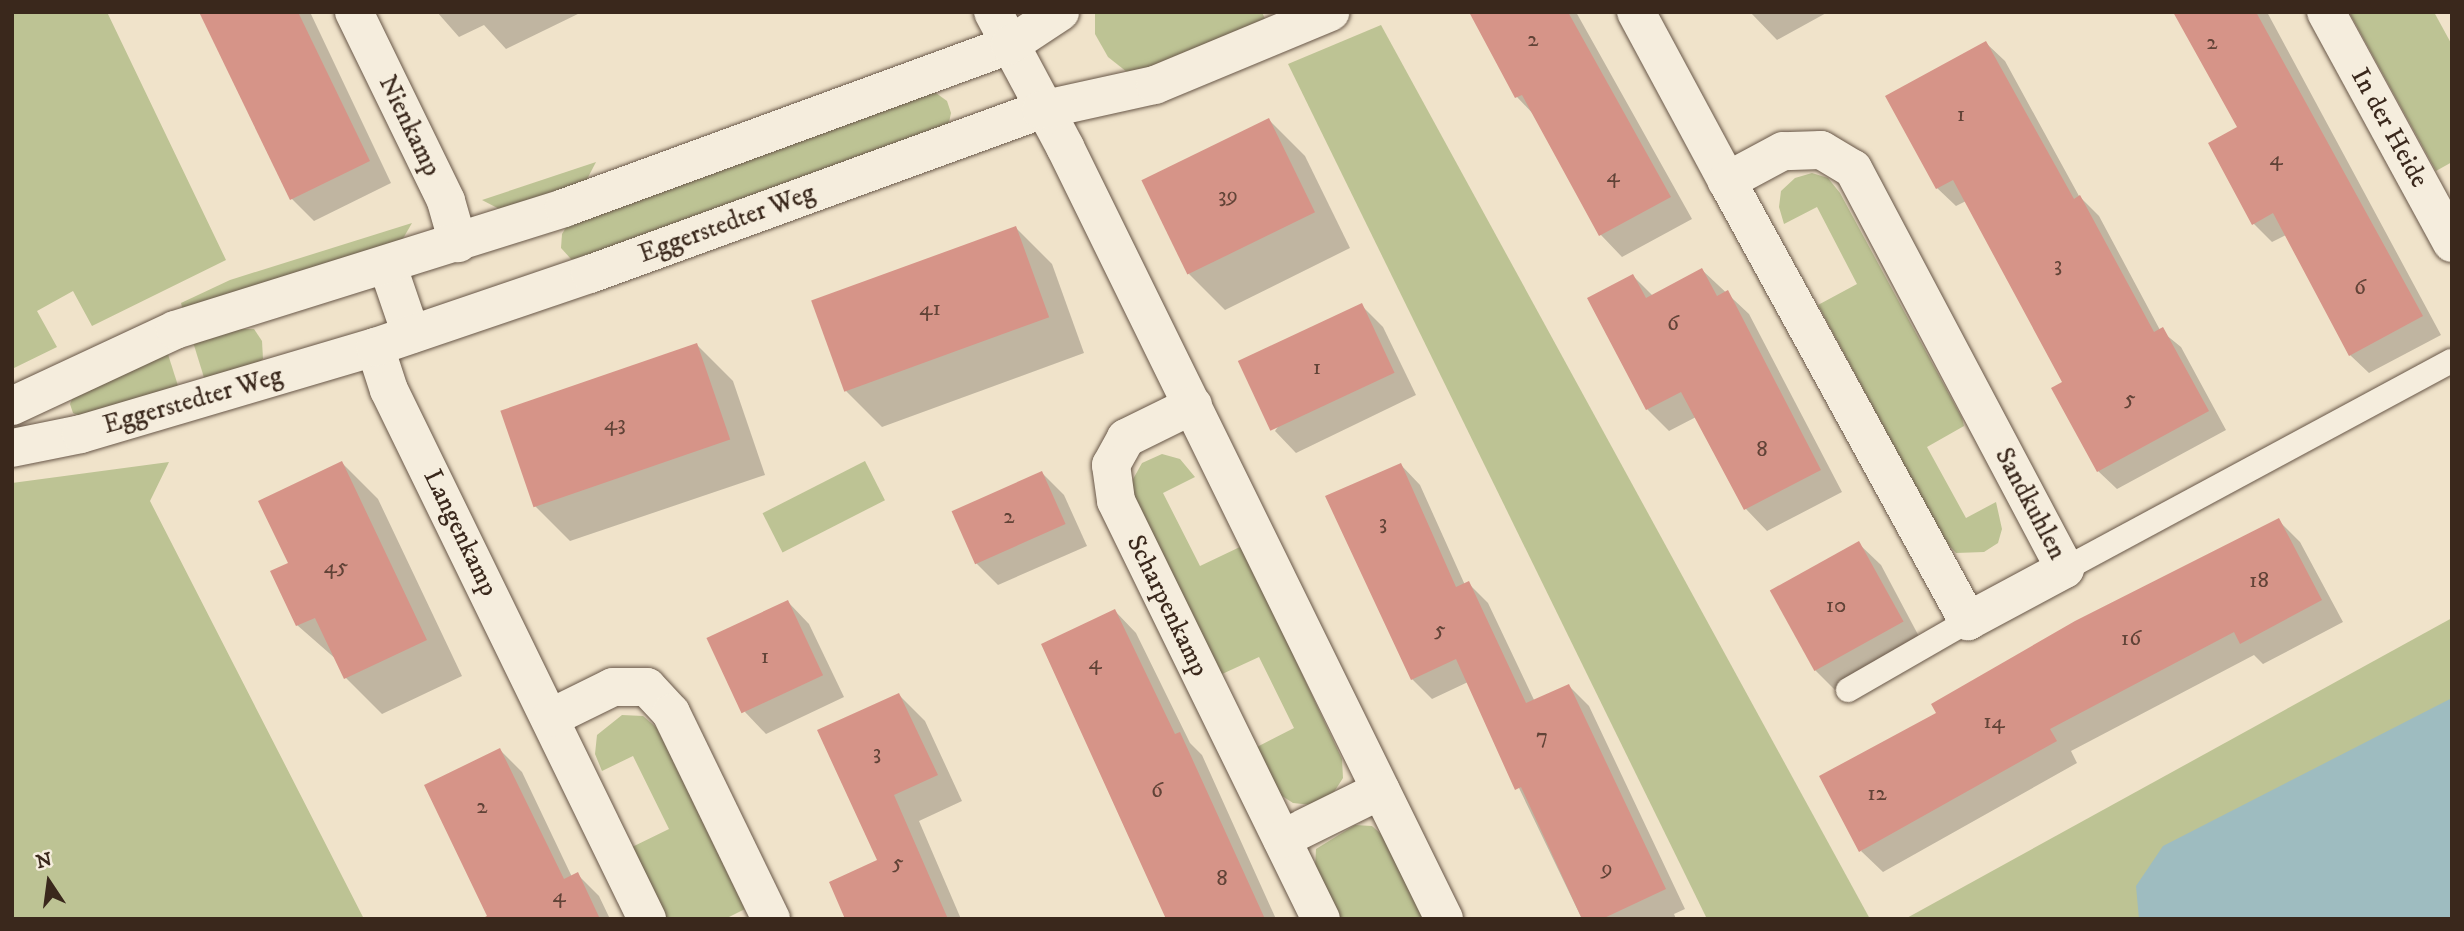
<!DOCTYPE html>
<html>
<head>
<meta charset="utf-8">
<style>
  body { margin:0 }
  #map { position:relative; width:2464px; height:931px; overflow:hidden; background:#f0e3ca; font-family:"IM FELL DW Pica",serif }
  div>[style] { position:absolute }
  .green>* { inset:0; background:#bdc394; transform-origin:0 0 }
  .water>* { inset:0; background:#9ebcc0 }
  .shadow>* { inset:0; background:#0003 }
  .building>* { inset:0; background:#d69488; transform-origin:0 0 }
  .roads { filter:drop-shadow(0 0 2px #685748) drop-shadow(0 0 2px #685748) }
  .lane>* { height:24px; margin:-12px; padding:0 12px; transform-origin:12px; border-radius:12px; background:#f5eddd }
  .street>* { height:38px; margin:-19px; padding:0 19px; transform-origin:19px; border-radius:19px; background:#f5eddd }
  span { translate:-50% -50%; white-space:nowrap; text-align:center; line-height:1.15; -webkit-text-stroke:5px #f5eddd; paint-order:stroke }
  .number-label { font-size:23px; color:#614337 }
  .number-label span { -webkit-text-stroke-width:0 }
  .street-label { font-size:26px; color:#3a281c }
  .frame { position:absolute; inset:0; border:14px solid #3a281c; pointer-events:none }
  .north { position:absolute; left:14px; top:847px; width:70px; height:70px; -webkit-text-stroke:5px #f5eddd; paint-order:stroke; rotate:347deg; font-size:19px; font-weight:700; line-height:28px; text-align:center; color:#3a281c }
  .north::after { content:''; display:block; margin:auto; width:24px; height:32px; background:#3a281c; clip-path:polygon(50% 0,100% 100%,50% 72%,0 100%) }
</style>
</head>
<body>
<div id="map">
  <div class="green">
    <i style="clip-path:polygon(12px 12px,107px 12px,226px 260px,92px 326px,73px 291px,37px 311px,57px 347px,12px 369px)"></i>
    <i style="clip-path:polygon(1095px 12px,1262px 12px,1265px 19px,1151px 70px,1127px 72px,1108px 57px,1095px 34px)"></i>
    <i style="clip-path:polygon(2349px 12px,2434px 12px,2452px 45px,2452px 162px,2436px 171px)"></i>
    <i style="clip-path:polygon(1381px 25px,1870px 919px,1707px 919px,1288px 64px)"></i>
    <i style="clip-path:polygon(918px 92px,936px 93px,947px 101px,951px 113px,948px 127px,588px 263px,571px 259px,561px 248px,562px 234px,570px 221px)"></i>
    <i style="clip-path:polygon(596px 162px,584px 185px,505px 212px,482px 200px)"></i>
    <i style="clip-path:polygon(1812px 173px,1828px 178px,1840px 193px,1962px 418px,1964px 426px,1927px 447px,1966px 518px,1996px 502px,2002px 529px,1998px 543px,1984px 552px,1956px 553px,1945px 541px,1818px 305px,1857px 284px,1817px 207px,1784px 224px,1779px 207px,1781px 191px,1795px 178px)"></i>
    <i style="clip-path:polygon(412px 223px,397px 249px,183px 311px,181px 303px,230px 280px)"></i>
    <i style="clip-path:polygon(237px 329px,254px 329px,262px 341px,263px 359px,250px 370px,206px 384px,193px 342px)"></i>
    <i style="clip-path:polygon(166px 348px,180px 392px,84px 418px,73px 413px,70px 404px,75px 392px)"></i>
    <i style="clip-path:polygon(1162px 454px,1180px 459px,1195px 477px,1163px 493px,1200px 566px,1242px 546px,1342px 759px,1343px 778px,1332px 795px,1312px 805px,1293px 803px,1276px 792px,1255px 748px,1294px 728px,1259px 657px,1220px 675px,1135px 503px,1132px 481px,1142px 463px)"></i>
    <i style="left:865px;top:461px;width:44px;height:115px;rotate:63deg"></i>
    <i style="clip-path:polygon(169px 462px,150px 501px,364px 919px,12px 919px,12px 483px)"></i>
    <i style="clip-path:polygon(2452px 618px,2452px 919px,1905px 919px)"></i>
    <i style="clip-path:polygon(622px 715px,643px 716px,657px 728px,745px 909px,725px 919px,662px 919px,628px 849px,669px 829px,633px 756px,602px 771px,595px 754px,597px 735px)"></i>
    <i style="clip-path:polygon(1355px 825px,1372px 826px,1383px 836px,1424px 919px,1339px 919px,1315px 868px,1316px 849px)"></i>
  </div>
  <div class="water">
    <i style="clip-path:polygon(2452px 698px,2452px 919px,2139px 919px,2136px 886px,2163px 846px)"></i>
  </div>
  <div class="shadow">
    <i style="clip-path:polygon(201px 12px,310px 12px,391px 183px,314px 221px,292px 199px)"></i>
    <i style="clip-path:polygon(437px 12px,582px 12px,506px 49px,484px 25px,459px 37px)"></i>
    <i style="clip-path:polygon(1495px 12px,1576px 12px,1692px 219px,1622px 257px,1601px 235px,1536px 117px,1517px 97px,1476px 22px)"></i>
    <i style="clip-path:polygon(1750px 12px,1828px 12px,1777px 40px)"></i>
    <i style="clip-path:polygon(2175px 12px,2267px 12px,2441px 335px,2369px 373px,2350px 355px,2286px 235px,2272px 242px,2254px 224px,2239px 128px)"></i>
    <i style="clip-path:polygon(1986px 43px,2005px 61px,2079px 196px,2099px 216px,2160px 330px,2181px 347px,2226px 430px,2117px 489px,2098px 471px,2064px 382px,1966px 201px,1956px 206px,1937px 188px)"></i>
    <i style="clip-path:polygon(1269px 120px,1305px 156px,1350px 248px,1225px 310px,1189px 274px)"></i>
    <i style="clip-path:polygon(1016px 228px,1052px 264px,1084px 353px,882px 427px,846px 391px)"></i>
    <i style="clip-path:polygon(1702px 270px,1749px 314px,1842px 492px,1767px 531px,1746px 509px,1696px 417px,1669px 431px,1647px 409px,1633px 276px,1653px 296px)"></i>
    <i style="clip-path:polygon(1361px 305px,1383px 327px,1416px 395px,1296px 453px,1275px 431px)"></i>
    <i style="clip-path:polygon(697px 345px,733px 381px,765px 475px,570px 541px,534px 505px)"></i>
    <i style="clip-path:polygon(342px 463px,378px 499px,462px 676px,382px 714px,346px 678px,337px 660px,297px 625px)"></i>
    <i style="clip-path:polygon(1401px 465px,1420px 485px,1465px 585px,1468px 583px,1488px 603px,1535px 702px,1569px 686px,1589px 706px,1685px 909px,1674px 914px,1676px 919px,1582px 919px,1468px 682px,1432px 699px,1412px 679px)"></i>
    <i style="clip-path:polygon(1042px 473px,1064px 495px,1087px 546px,998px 585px,976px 563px)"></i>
    <i style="clip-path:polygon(2278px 520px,2300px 542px,2343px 622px,2263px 664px,2254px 655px,2071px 751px,2077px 763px,1883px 872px,1861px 851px)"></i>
    <i style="clip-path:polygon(1859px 544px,1881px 565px,1923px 644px,1835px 690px,1814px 669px)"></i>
    <i style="clip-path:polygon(788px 602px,809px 624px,844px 697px,766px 734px,745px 712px)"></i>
    <i style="clip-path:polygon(1115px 611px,1136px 633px,1190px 743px,1202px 755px,1276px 919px,1168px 919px)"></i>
    <i style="clip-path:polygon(899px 695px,925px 721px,962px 801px,919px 821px,961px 919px,847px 919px,879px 861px)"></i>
    <i style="clip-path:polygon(500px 750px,522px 772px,572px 877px,577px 874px,599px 896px,610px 919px,485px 919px,489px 917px)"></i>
  </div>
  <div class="building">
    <i style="clip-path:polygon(199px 12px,298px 12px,370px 161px,290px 200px)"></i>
    <i style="clip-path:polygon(1469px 12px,1568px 12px,1671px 197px,1599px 236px,1522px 95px,1515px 98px)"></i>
    <i style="clip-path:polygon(2173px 12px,2256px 12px,2423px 316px,2349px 356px,2273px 213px,2252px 225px,2208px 143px,2237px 127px)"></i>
    <i style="clip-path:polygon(1986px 41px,2074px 199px,2080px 195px,2154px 332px,2163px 327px,2209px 411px,2097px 472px,2051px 388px,2062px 382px,1953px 180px,1936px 189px,1885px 96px)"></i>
    <i style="left:1269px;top:118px;width:105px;height:142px;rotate:64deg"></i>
    <i style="left:1016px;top:226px;width:97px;height:218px;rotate:70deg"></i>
    <i style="clip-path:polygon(1702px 268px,1717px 296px,1728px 290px,1821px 470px,1744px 510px,1681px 392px,1646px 410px,1587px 298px,1633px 274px,1646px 298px)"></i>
    <i style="left:1362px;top:303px;width:77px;height:137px;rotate:65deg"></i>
    <i style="left:697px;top:343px;width:102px;height:208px;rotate:71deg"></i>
    <i style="clip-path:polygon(342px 461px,427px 640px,344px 679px,315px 618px,296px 626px,270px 571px,288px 563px,258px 501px)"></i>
    <i style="clip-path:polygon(1401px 463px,1456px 587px,1469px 581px,1526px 703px,1569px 684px,1666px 889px,1602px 919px,1582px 919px,1521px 787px,1515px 790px,1456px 659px,1411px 680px,1325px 496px)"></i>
    <i style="left:1042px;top:471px;width:58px;height:99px;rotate:66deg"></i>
    <i style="clip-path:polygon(2279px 518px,2322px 600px,2240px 644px,2234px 632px,2050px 729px,2057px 741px,1859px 852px,1819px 776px,1936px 713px,1931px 704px,2075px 621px)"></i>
    <i style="left:1859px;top:541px;width:92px;height:102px;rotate:61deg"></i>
    <i style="left:788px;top:600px;width:83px;height:90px;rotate:65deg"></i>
    <i style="clip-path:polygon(1115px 609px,1175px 734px,1180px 732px,1265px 919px,1166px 919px,1041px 644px)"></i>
    <i style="clip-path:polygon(899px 693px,938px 775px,894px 795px,948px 919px,845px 919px,829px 882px,877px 860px,817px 730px)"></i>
    <i style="clip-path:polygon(500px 748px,564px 879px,578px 872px,600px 919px,481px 919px,487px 916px,424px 785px)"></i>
  </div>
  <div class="roads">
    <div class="lane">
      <i style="left:2065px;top:569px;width:439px;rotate:-28.3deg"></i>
      <i style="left:1848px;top:690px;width:138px;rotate:-29.9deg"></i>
    </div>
    <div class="street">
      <i style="left:354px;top:12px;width:210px;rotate:64deg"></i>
      <i style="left:446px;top:201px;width:44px;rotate:74.1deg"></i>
      <i style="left:993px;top:12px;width:153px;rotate:61.9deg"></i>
      <i style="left:1065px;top:147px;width:860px;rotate:63.85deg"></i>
      <i style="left:1636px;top:12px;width:192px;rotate:61.7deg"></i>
      <i style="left:1727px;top:181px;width:502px;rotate:61.29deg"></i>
      <i style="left:1968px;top:621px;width:110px;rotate:-28.2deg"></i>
      <i style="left:2065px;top:569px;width:453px;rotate:-117.9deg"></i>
      <i style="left:1853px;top:169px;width:37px;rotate:-149deg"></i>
      <i style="left:1821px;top:150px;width:38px;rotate:178deg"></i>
      <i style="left:1783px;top:151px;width:64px;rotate:151.8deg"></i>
      <i style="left:2326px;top:12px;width:263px;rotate:61.4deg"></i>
      <i style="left:388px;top:267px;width:71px;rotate:71.1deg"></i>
      <i style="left:375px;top:347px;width:45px;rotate:72deg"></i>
      <i style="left:389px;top:390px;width:589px;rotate:64deg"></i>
      <i style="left:1193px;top:405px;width:75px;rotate:153.8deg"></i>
      <i style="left:1126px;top:438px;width:31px;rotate:119deg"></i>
      <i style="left:1111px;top:465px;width:36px;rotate:82deg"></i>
      <i style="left:1116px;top:501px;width:466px;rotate:63.9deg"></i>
      <i style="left:12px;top:406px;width:180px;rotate:-25deg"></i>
      <i style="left:175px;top:330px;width:408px;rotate:-17.4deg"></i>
      <i style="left:564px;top:208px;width:475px;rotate:-20.1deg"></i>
      <i style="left:1010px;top:45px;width:60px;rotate:-33.4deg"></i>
      <i style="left:12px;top:448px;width:70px;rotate:-11.5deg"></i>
      <i style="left:81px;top:434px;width:307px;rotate:-16.5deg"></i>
      <i style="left:375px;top:347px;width:227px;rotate:-18.8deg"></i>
      <i style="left:590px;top:274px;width:480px;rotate:-20deg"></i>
      <i style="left:1041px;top:110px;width:117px;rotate:-12.4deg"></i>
      <i style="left:1155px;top:85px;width:190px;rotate:-22.6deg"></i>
      <i style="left:550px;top:718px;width:70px;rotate:-26.2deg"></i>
      <i style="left:613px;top:687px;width:34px"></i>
      <i style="left:647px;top:687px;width:35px;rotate:47deg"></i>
      <i style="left:671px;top:713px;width:229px;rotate:64.1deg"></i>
      <i style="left:1282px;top:839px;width:110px;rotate:-26.3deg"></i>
    </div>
  </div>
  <div class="number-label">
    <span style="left:1533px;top:40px">2</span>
    <span style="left:2212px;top:43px">2</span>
    <span style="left:1961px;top:115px">1</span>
    <span style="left:2276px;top:159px">4</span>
    <span style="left:1613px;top:176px">4</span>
    <span style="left:1228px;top:196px">39</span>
    <span style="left:2058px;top:265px">3</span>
    <span style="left:2360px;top:288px">6</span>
    <span style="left:930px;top:309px">41</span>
    <span style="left:1673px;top:324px">6</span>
    <span style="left:1317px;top:368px">1</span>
    <span style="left:2130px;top:399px">5</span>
    <span style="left:615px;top:424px">43</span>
    <span style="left:1762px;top:450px">8</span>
    <span style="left:1009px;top:517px">2</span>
    <span style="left:1383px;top:523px">3</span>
    <span style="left:336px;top:567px">45</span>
    <span style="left:2259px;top:581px">18</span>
    <span style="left:1836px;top:606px">10</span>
    <span style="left:1440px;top:630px">5</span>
    <span style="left:2131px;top:639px">16</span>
    <span style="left:765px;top:657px">1</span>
    <span style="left:1095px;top:663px">4</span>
    <span style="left:1994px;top:722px">14</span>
    <span style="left:1542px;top:737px">7</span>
    <span style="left:877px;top:753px">3</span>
    <span style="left:1157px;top:791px">6</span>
    <span style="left:1877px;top:794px">12</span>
    <span style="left:482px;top:807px">2</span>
    <span style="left:898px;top:863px">5</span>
    <span style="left:1607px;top:869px">9</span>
    <span style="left:1222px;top:879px">8</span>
    <span style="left:559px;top:896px">4</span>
  </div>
  <div class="street-label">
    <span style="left:409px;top:126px;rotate:64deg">Nienkamp</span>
    <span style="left:2389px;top:128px;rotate:61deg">In der Heide</span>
    <span style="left:727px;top:224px;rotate:-20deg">Eggerstedter Weg</span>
    <span style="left:193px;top:401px;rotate:-16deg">Eggerstedter Weg</span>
    <span style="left:2030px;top:504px;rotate:62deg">Sandkuhlen</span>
    <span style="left:460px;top:533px;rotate:64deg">Langenkamp</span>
    <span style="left:1167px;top:606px;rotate:64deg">Scharpenkamp</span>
  </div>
  <div class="frame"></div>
  <div class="north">N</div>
</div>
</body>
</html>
